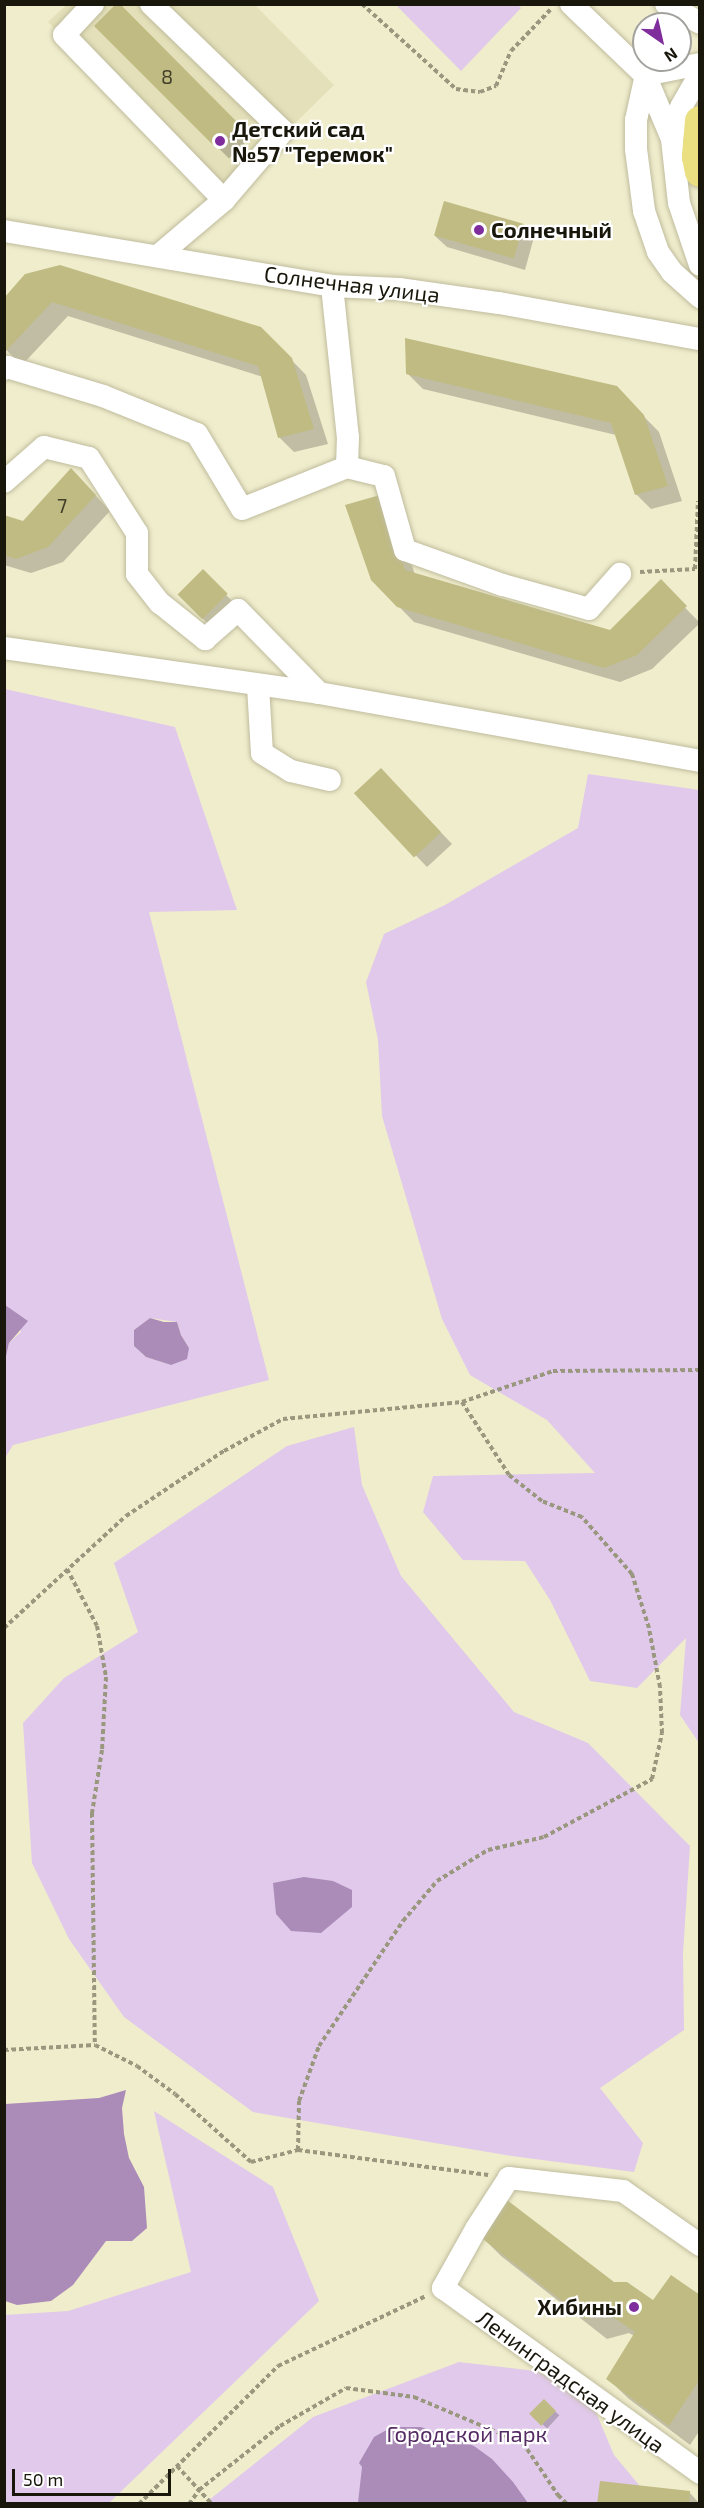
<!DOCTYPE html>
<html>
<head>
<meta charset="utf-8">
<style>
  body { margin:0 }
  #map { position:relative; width:704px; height:2508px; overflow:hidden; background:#f0edcd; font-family:"Exo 2",sans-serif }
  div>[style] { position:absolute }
  .built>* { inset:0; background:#e4e0b9 }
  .green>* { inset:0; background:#e0c9ea }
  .water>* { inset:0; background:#ab8bb8 }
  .shadow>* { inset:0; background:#0003; transform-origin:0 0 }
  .building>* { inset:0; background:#c0bb83; transform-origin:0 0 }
  .path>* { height:4px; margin-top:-2px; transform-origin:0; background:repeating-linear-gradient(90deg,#9a977f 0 4.5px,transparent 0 7.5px) }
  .roads { filter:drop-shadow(0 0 2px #bfbc9d) drop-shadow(0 0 2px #bfbc9d) }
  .minor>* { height:22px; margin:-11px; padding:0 11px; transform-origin:11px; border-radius:11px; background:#fff }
  .major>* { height:30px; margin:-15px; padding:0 15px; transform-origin:15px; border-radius:15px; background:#eae082 }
  .dots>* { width:16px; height:16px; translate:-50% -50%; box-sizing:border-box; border:3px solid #fff; border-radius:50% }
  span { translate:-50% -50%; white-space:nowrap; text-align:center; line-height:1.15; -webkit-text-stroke:4.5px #fff; paint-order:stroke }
  .number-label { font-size:20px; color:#43402a }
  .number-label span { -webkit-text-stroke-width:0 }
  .poi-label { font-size:22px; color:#19170c; font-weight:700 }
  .left { translate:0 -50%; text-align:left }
  .right { translate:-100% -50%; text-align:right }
  .street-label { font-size:22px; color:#19170c }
  .park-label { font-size:22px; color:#542b63 }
  .frame { position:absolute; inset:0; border:6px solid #19170c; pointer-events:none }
  .north { position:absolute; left:632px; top:12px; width:60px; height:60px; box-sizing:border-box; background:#fff; border:2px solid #a3a29e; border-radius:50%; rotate:146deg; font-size:16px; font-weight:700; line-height:24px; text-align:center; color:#19170c }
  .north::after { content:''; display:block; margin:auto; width:21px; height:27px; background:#7f2d9c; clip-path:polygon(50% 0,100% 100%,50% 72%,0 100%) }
  .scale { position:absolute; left:12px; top:2469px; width:159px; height:27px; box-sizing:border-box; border:3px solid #19170c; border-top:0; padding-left:8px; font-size:18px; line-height:21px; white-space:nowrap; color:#19170c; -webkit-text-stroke:4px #fff; paint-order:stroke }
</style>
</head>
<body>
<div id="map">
  <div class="built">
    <i style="clip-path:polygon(66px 5px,255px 5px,334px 85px,219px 198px,48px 22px)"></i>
  </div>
  <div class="green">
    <i style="clip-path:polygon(517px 4px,521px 8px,461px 71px,396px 5px)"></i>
    <i style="clip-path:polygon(evenodd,5px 689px,175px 727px,237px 910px,149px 912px,269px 1380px,13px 1445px,5px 1458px,5px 1361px,9px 1343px,21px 1332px,15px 1314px,4px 1305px,5px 689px,150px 1318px,177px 1322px,181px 1335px,189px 1348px,171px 1365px,146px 1357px,134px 1346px,134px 1330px,150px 1318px)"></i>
    <i style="clip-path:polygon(588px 774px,699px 790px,699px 1743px,680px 1715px,686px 1638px,637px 1688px,590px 1681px,550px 1600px,525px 1561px,463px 1560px,423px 1512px,433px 1476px,595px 1473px,547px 1420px,470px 1375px,442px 1319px,382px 1116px,378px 1040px,366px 982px,384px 934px,445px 905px,578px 828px)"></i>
    <i style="clip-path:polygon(354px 1427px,362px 1485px,401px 1576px,514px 1712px,588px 1743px,690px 1846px,683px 1953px,684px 2030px,600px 2088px,643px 2143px,634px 2172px,512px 2156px,253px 2112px,124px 2017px,69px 1939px,32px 1863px,23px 1723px,64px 1678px,138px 1632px,114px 1563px,287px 1446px)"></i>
    <i style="clip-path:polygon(154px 2111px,273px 2187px,319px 2301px,109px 2503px,5px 2503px,5px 2315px,68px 2311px,191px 2272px)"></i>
    <i style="clip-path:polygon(459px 2362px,535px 2371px,567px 2385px,595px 2410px,614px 2455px,654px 2503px,204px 2504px,313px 2417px)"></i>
  </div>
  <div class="water">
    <i style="clip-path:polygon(5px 1305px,28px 1321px,9px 1343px,5px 1361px)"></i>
    <i style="clip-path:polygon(150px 1318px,164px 1322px,177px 1322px,181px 1335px,189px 1348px,187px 1359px,171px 1365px,146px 1357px,134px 1346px,134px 1330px)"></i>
    <i style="clip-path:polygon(304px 1877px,333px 1881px,352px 1890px,352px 1907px,321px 1933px,291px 1931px,276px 1914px,273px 1883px)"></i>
    <i style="clip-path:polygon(126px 2090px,122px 2108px,124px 2134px,129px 2158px,144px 2187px,147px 2228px,132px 2241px,106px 2241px,73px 2285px,51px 2301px,17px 2305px,5px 2301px,5px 2104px,99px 2098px)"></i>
    <i style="clip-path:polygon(392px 2427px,421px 2427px,474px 2446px,492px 2459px,513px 2482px,528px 2503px,358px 2503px,362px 2467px,359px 2463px,374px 2437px)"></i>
  </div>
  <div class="shadow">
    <i style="left:118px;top:5px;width:187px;height:30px;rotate:45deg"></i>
    <i style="clip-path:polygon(523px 225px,534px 237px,525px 270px,447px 247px,435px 236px)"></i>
    <i style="clip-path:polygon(26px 276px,276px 344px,306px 375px,328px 444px,294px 452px,279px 437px,263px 377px,68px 316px,22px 365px,4px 348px,4px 300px)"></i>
    <i style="clip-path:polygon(408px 374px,616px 388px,659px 432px,682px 501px,651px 509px,636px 494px,616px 435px,423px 389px)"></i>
    <i style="clip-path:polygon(86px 485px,110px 511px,63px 562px,31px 573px,4px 565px,4px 516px,23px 522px)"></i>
    <i style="clip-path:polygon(395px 512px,415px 575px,610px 631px,660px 582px,700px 623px,652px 669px,620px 682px,414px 622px,372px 579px)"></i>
    <i style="left:202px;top:571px;width:45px;height:33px;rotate:45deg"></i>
    <i style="clip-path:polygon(393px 782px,452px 844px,427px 867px,357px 794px)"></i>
    <i style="clip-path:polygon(481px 2236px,613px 2284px,653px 2302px,700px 2297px,700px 2430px,690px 2445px,629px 2399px,608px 2379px,634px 2336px,629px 2333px,607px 2339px,501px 2256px)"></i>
    <i style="left:544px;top:2401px;width:21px;height:18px;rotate:43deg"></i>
    <i style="clip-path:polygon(689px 2492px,700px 2504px,599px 2504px)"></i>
  </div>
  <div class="building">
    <i style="clip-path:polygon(116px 4px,120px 4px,240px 125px,216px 148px,94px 26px)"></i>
    <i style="left:444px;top:201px;width:83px;height:36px;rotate:16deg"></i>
    <i style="clip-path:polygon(60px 265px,261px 327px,292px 358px,314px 429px,278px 438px,258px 366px,52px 302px,6px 351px,4px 298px,25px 274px)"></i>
    <i style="clip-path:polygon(405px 338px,617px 386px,644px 415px,668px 486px,635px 495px,611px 423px,406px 374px)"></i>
    <i style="clip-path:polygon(71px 468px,96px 495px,48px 547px,16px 559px,4px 555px,4px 515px,23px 521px)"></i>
    <i style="clip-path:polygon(380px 495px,405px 570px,610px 630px,661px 579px,687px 606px,637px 655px,604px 668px,397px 607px,371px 580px,345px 505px)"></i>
    <i style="left:203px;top:569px;width:35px;height:36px;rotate:45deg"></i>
    <i style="left:381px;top:768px;width:88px;height:37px;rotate:47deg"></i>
    <i style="clip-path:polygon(507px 2200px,614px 2282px,627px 2282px,653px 2300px,671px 2275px,700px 2295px,700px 2379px,669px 2426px,606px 2379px,635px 2332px,607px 2313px,585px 2319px,479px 2236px)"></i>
    <i style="left:544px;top:2399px;width:17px;height:21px;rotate:45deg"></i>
    <i style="clip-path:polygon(600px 2481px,690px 2491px,689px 2504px,597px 2504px)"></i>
  </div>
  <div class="path">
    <i style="left:362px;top:4px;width:127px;rotate:42.1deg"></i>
    <i style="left:456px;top:89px;width:24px;rotate:7deg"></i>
    <i style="left:480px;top:92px;width:17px;rotate:-21deg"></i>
    <i style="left:496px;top:86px;width:38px;rotate:-67deg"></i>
    <i style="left:511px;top:51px;width:58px;rotate:-46.4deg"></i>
    <i style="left:640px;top:572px;width:55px;rotate:-3.1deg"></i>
    <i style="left:695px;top:569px;width:68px;rotate:-87.5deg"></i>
    <i style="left:67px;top:1569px;width:64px;rotate:62.2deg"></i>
    <i style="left:97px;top:1626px;width:52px;rotate:80deg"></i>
    <i style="left:106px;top:1677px;width:73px;rotate:93.1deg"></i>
    <i style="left:102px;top:1750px;width:64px;rotate:99deg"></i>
    <i style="left:92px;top:1813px;width:232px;rotate:89.3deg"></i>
    <i style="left:4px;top:1628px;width:166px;rotate:-42.6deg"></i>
    <i style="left:126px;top:1516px;width:118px;rotate:-33.6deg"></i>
    <i style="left:224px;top:1451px;width:67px;rotate:-28.5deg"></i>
    <i style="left:283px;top:1419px;width:180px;rotate:-5.4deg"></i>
    <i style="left:462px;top:1402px;width:96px;rotate:-18.8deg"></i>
    <i style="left:553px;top:1371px;width:147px;rotate:-0.4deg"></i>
    <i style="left:4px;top:2050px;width:91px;rotate:-3.1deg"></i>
    <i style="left:95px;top:2045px;width:47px;rotate:26.6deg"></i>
    <i style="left:137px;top:2066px;width:47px;rotate:36.4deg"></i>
    <i style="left:175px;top:2094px;width:102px;rotate:41.8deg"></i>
    <i style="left:251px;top:2162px;width:49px;rotate:-14.3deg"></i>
    <i style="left:298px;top:2150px;width:192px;rotate:7.5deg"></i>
    <i style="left:298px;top:2150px;width:49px;rotate:-88.8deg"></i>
    <i style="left:299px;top:2101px;width:59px;rotate:-70deg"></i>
    <i style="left:319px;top:2046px;width:151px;rotate:-56.1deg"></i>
    <i style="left:403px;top:1921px;width:52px;rotate:-49.6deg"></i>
    <i style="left:437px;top:1881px;width:60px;rotate:-31.3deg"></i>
    <i style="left:488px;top:1850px;width:57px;rotate:-13.1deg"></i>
    <i style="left:544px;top:1837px;width:123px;rotate:-28.2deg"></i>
    <i style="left:652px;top:1779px;width:47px;rotate:-77.7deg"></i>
    <i style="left:662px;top:1733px;width:46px;rotate:-92.5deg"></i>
    <i style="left:660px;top:1687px;width:60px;rotate:-100.6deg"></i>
    <i style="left:649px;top:1628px;width:57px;rotate:-107.5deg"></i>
    <i style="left:632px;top:1574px;width:76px;rotate:-131.3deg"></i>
    <i style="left:582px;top:1517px;width:43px;rotate:-158.2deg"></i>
    <i style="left:542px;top:1501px;width:42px;rotate:-141.8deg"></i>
    <i style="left:509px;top:1475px;width:87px;rotate:-122.8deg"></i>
    <i style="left:177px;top:2466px;width:52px;rotate:47.4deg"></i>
    <i style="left:139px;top:2504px;width:196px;rotate:-44.8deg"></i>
    <i style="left:278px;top:2366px;width:164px;rotate:-25.3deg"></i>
    <i style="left:189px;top:2504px;width:17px;rotate:-54deg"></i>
    <i style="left:199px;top:2490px;width:103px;rotate:-38.3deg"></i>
    <i style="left:280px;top:2426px;width:76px;rotate:-29.9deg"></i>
    <i style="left:346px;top:2388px;width:69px;rotate:7.5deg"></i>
    <i style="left:414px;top:2397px;width:118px;rotate:22.9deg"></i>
    <i style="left:523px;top:2443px;width:63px;rotate:56.1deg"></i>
    <i style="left:558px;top:2495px;width:13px;rotate:45deg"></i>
  </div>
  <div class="roads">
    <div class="minor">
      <i style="left:93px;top:4px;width:42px;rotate:133.1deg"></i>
      <i style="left:64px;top:35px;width:230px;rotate:45.9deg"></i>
      <i style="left:151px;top:4px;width:183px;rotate:43.9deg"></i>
      <i style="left:283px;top:131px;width:91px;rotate:130.5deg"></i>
      <i style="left:224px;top:200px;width:85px;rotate:139.8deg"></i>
      <i style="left:571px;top:4px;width:103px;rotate:43.8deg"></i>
      <i style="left:645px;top:75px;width:69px;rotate:67.1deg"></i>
      <i style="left:672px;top:139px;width:64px;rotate:83.8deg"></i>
      <i style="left:679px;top:203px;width:65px;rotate:71.3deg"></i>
      <i style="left:666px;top:4px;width:39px;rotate:29deg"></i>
      <i style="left:647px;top:70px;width:51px;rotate:102.4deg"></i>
      <i style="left:636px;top:120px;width:29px;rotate:90deg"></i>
      <i style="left:636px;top:149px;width:63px;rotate:82.6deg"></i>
      <i style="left:644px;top:211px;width:43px;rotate:71.1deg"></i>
      <i style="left:658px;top:252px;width:24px;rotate:55deg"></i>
      <i style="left:672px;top:272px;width:38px;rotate:42deg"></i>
      <i style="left:645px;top:75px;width:56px;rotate:-11.3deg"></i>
      <i style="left:672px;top:139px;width:33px;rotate:-74deg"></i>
      <i style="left:681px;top:107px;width:38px;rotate:-60deg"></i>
      <i style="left:4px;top:231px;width:333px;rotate:9.5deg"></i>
      <i style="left:332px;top:286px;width:67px;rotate:2.6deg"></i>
      <i style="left:399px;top:289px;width:101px;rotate:8deg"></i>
      <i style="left:499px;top:303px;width:204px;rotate:10.2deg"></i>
      <i style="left:332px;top:286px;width:152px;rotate:84deg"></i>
      <i style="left:348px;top:437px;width:30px;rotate:92deg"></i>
      <i style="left:347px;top:467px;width:38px;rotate:14deg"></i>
      <i style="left:384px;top:476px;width:77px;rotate:74.2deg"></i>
      <i style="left:405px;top:550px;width:104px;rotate:19.7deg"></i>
      <i style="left:503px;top:585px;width:89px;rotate:15.6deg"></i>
      <i style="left:589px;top:609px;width:47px;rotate:-48.5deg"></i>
      <i style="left:4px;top:369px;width:4px;rotate:-34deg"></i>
      <i style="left:7px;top:367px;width:100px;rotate:16.8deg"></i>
      <i style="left:103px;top:396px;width:101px;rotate:22deg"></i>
      <i style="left:197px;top:434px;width:87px;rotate:59deg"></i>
      <i style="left:242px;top:509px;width:113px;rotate:-21.8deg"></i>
      <i style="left:4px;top:482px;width:53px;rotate:-41.2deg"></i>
      <i style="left:44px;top:447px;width:46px;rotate:13.7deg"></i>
      <i style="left:89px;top:458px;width:89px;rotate:57.4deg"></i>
      <i style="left:137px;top:533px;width:41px;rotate:90deg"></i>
      <i style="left:137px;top:574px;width:37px;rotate:52deg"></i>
      <i style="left:160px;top:603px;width:58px;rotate:38.7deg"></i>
      <i style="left:205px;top:639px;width:44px;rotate:-41.3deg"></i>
      <i style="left:238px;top:610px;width:116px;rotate:45.7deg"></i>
      <i style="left:4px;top:648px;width:318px;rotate:8.1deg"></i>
      <i style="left:319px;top:693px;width:387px;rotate:10.1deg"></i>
      <i style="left:258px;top:686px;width:67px;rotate:86.6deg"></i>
      <i style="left:262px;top:753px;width:34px;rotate:32deg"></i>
      <i style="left:291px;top:771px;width:40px;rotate:13deg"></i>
      <i style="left:700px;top:2245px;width:94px;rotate:-145deg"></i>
      <i style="left:623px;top:2191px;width:115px;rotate:-173.5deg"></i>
      <i style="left:509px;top:2178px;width:61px;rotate:122.9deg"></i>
      <i style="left:476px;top:2229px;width:68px;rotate:119.2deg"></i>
      <i style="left:443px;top:2288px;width:317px;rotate:35.7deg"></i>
    </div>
    <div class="major">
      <i style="left:700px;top:121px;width:36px;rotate:95deg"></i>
      <i style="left:697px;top:157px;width:15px;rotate:79deg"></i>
    </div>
  </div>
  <div class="dots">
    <i style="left:220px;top:141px;background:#7f2d9c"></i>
    <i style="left:479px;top:230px;background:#7f2d9c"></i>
    <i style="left:634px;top:2307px;background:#7f2d9c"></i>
  </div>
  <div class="number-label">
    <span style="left:167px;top:76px">8</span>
    <span style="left:62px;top:505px">7</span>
  </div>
  <div class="poi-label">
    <span class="left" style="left:232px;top:141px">Детский сад<br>№57 "Теремок"</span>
    <span class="left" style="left:491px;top:230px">Солнечный</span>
    <span class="right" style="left:622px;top:2307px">Хибины</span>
  </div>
  <div class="street-label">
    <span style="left:352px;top:284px;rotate:7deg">Солнечная улица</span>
    <span style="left:571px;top:2381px;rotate:36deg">Ленинградская улица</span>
  </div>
  <div class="park-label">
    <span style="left:467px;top:2434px">Городской парк</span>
  </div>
  <div class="frame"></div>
  <div class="north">N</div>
  <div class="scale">50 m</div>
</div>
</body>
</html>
